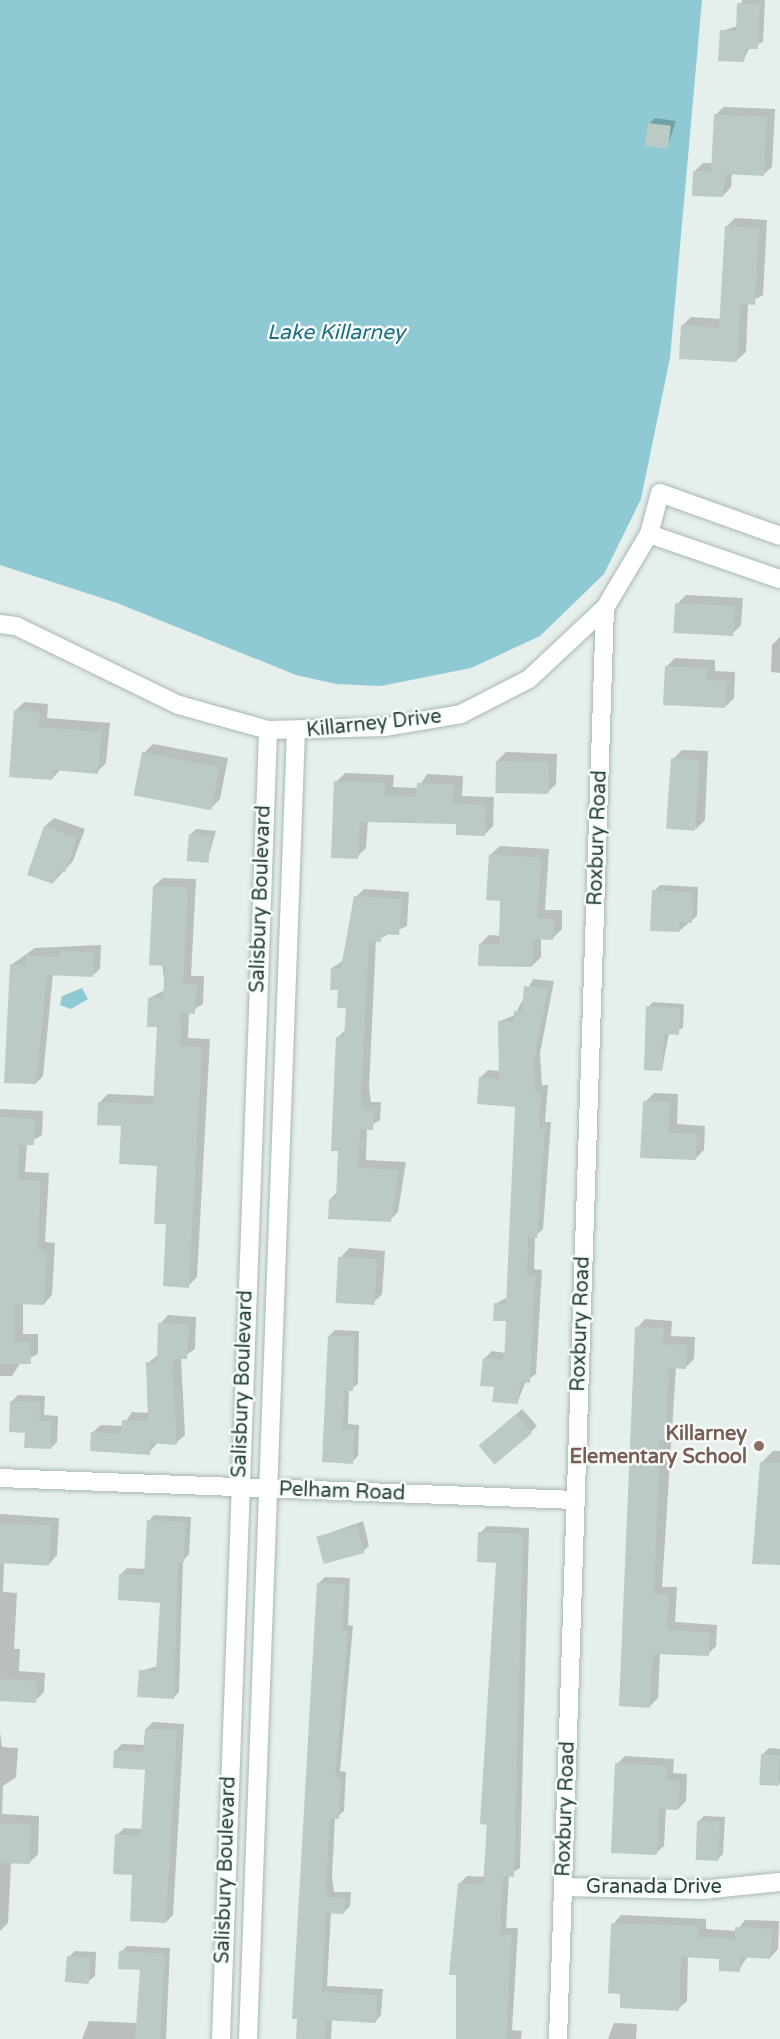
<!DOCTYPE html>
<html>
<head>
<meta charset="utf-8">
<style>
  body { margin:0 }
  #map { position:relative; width:780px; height:2039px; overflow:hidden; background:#e6efeb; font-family:"Varela Round",sans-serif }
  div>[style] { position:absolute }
  .water>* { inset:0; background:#8ec9d4 }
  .shadow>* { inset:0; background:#0003 }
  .building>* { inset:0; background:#bbcac4; transform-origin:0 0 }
  .roads { filter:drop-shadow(0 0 2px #a8b8b2) drop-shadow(0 0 2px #a8b8b2) }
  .minor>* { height:18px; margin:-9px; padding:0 9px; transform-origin:9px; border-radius:9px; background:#fff }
  .dots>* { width:16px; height:16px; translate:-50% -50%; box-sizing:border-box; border:3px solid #f7fbf9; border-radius:50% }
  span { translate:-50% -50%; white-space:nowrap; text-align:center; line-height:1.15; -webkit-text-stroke:5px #f7fbf9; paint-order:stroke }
  .street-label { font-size:20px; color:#24423a }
  .education-label { font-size:20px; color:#785e54; font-weight:700 }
  .right { translate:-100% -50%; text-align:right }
  .water-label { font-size:21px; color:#1c6f80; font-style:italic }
</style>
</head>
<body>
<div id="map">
  <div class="water">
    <i style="clip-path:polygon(0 0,702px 0,670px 358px,641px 499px,604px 574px,540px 636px,471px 668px,381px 686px,336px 684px,296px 675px,117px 603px,0 565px)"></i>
    <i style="clip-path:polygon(82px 988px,88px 999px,71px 1009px,60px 1005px,62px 996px)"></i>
  </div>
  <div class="shadow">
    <i style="clip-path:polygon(742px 0,765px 0,763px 42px,750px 47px,743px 61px,721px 31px,738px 26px)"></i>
    <i style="clip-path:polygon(724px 107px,775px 109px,772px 167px,763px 175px,732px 173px,731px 187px,723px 196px,695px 171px,703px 163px,713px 163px,715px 115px)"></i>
    <i style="clip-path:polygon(655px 118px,676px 121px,667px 148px,649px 124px)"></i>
    <i style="clip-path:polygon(735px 218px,767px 220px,763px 295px,748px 303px,746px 352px,736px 361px,682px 326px,691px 317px,721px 319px,726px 227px)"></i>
    <i style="clip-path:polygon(686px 595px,743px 598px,741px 625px,732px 634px,677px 604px)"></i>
    <i style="clip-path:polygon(780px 637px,780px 673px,771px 672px,772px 645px)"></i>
    <i style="clip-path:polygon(675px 658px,715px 660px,715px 671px,735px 672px,734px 698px,725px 707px,666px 667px)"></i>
    <i style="clip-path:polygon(24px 702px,48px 704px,47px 718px,110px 723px,106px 763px,97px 772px,61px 769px,52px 779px,15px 711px)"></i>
    <i style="clip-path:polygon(153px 744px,228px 758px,220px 799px,211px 808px,144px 753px)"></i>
    <i style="clip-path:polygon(682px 750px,708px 751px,705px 820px,696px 829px,673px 759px)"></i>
    <i style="clip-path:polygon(506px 752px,557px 754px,556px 784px,547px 793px,497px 761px)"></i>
    <i style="clip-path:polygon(345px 773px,394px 775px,393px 787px,418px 788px,427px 774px,463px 776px,462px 796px,494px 797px,493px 826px,484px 835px,458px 822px,368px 820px,366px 848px,357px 857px,336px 782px)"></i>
    <i style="clip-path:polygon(54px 818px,85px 829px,73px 861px,53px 883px,45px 826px)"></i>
    <i style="clip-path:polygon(196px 829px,216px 831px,207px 862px,190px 835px)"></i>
    <i style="clip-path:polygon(500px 846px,549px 849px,545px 910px,562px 910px,562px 929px,553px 938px,541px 938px,541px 957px,532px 966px,480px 944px,489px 935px,501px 936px,502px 900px,490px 855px)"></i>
    <i style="clip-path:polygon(163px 878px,196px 879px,191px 976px,204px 976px,203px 1004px,189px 1012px,188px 1038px,210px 1039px,197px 1277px,188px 1286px,168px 1223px,158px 1164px,100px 1102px,108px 1094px,155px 1096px,159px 1026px,149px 998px,165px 990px,154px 886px)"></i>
    <i style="clip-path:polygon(660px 885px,698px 887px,697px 916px,679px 931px,654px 891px)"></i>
    <i style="clip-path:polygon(364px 889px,409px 892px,407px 926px,376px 940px,369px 1087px,371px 1102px,381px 1102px,380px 1120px,367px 1128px,366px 1160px,406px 1162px,398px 1212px,390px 1220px,330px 1199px,337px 1192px,340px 1150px,337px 1038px,346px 1029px,347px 1007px,332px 968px,344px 960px,356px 897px)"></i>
    <i style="clip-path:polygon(101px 945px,100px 969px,92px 976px,53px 974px,43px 1076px,36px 1083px,11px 965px,35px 948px)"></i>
    <i style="clip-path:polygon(533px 979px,554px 981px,540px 1053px,542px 1085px,548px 1085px,545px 1122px,551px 1122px,543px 1229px,535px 1236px,534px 1269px,542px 1270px,536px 1374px,526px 1381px,517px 1403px,495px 1386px,484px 1359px,492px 1351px,506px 1353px,508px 1320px,495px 1304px,508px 1297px,517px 1106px,480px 1078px,488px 1070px,500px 1071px,500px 1021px,515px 1015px)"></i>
    <i style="clip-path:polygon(653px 1002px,684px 1004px,683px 1028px,669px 1033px,662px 1070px,648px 1007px)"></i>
    <i style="clip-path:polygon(654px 1093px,678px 1094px,677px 1124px,705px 1126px,704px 1150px,695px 1159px,642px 1156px,645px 1102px)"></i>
    <i style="clip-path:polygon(0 1109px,43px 1111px,42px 1135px,27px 1144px,25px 1172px,49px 1173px,45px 1242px,55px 1243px,52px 1295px,44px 1304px,23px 1303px,23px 1334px,38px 1334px,38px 1354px,21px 1362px,12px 1376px,0 1376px)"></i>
    <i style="clip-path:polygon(349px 1248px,385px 1251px,382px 1294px,373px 1303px,340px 1258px)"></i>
    <i style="clip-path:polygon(168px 1315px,196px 1317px,195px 1349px,181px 1358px,185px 1435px,176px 1443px,158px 1442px,149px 1453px,92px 1433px,101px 1425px,123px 1426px,132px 1412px,149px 1413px,148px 1363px,158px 1355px,160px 1324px)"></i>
    <i style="clip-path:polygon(645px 1319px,672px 1321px,671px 1336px,695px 1337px,694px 1359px,686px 1367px,676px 1367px,662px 1587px,677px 1587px,675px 1622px,717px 1625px,716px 1646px,708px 1654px,660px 1653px,658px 1698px,649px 1707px,637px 1328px)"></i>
    <i style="clip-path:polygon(335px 1330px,359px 1331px,358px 1384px,349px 1390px,348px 1424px,359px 1425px,358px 1456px,352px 1462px,324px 1461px,329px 1336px)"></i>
    <i style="clip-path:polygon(18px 1395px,45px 1396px,44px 1415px,58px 1416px,57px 1442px,51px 1448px,12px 1401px)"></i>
    <i style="clip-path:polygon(522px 1409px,537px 1426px,531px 1432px,487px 1440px)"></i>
    <i style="clip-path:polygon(773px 1451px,780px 1451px,780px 1564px,761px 1463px)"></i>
    <i style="clip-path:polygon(0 1514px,59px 1518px,57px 1555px,49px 1564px,4px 1562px,3px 1592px,17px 1593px,14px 1649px,20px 1649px,19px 1671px,45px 1673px,44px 1692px,35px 1701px,0 1699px)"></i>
    <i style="clip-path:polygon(154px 1515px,191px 1517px,189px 1554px,183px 1561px,179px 1692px,173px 1698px,140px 1671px,158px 1666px,161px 1601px,121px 1574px,127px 1568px,146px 1569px,149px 1521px)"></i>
    <i style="clip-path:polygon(363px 1521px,369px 1546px,363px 1551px,318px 1537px)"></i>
    <i style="clip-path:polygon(487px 1526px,529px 1528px,520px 1868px,509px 1875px,506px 1928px,518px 1928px,512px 2030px,522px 2031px,521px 2039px,456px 2039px,460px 1883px,467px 1876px,485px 1877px,497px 1561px,480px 1533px)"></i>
    <i style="clip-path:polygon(325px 1577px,350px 1578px,348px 1625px,353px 1626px,340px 1771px,346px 1772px,344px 1811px,335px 1818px,332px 1876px,334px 1892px,351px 1892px,350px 1906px,344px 1912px,331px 1911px,327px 1986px,383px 1989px,381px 2015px,375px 2022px,332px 2019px,331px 2039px,298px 2039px,319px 1583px)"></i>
    <i style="clip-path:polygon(153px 1722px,184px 1724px,173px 1915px,166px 1922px,117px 1835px,124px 1828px,143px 1829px,146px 1769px,115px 1751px,122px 1744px,145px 1745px,146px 1729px)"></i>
    <i style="clip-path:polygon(0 1732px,2px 1747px,18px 1748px,16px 1777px,3px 1786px,2px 1814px,39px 1816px,38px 1854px,29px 1863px,11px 1862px,8px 1923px,0 1931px)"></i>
    <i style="clip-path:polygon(769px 1748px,780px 1749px,780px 1785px,763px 1754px)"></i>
    <i style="clip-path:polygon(625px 1756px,674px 1759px,673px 1773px,687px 1774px,686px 1801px,678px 1809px,666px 1808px,664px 1846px,656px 1853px,617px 1764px)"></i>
    <i style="clip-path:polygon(704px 1816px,725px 1817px,723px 1854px,717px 1860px,698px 1822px)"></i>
    <i style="clip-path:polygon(621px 1915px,706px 1919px,706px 1929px,737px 1931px,745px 1920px,779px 1921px,778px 1949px,770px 1958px,748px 1956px,739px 1970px,721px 1957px,688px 1956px,687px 2001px,678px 2009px,613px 1924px)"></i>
    <i style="clip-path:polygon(127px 1946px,170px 1948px,166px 2039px,82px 2039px,89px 2021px,138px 2023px,141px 1969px,121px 1952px)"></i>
    <i style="clip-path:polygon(75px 1951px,96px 1952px,95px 1976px,89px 1981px,69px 1957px)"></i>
    <i style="clip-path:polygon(614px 2023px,637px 2024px,636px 2039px,608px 2039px)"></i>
  </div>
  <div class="building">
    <i style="clip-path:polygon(737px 3px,760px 4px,758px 49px,745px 49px,744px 62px,718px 61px,720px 30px,736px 31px)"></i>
    <i style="clip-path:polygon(714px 114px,767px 117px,764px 176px,725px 174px,723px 197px,692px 196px,693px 171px,711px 171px)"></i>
    <i style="left:648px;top:123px;width:23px;height:23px;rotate:7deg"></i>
    <i style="clip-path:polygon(725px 226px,759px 228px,755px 305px,741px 304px,737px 362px,679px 359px,681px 325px,719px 328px)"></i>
    <i style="left:675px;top:603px;width:60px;height:30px;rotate:3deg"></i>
    <i style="clip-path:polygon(665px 666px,707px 668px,706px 680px,727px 681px,725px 708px,663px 705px)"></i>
    <i style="clip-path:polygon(14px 710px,40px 712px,38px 727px,101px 732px,98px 774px,53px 770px,52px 780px,9px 777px)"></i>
    <i style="left:142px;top:752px;width:79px;height:44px;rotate:11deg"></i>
    <i style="left:671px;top:758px;width:29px;height:71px;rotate:4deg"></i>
    <i style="left:496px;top:761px;width:53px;height:32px;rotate:1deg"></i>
    <i style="clip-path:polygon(334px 781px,385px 783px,385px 795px,416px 797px,417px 783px,454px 784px,453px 804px,486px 805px,485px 836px,456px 835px,456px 824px,360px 822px,358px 859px,331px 858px)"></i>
    <i style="clip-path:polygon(44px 826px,77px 838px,65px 872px,58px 870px,53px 884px,27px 875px)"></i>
    <i style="left:189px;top:834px;width:22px;height:27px;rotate:5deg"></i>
    <i style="clip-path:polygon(489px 854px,541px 858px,537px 918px,554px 919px,553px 940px,533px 939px,532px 967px,478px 966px,479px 944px,499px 944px,500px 901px,486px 900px)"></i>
    <i style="clip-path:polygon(153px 886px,188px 887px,183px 984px,197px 984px,195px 1014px,181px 1013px,180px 1046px,202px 1047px,189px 1288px,163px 1286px,166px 1224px,154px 1224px,157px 1166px,119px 1164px,121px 1126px,97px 1125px,98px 1102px,153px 1104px,157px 1027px,147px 1027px,148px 998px,163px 998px,165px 966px,149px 965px)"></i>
    <i style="clip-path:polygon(652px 890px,693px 892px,692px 923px,680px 922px,679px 932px,650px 931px)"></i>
    <i style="clip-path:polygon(354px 896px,402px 899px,399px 935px,381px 934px,381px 942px,369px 941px,361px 1096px,363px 1109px,374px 1110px,373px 1130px,360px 1129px,358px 1168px,399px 1170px,391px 1222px,328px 1219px,329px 1199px,336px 1199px,338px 1151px,331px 1151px,336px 1037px,344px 1038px,346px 1008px,337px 1008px,338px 990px,330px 990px,331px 968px,341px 968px)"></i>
    <i style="clip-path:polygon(60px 950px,94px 952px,93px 977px,47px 975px,36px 1084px,4px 1083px,10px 964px,26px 965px,26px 955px,60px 957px)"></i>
    <i style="clip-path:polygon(524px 986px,548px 988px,534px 1061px,535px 1092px,541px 1092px,539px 1129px,545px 1129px,537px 1238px,528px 1237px,527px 1276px,535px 1276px,530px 1383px,520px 1382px,518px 1404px,492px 1402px,494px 1387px,480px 1386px,483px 1358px,504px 1360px,506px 1321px,493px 1321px,494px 1303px,506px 1304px,515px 1107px,477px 1104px,479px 1077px,499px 1079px,498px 1021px,513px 1022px,514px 1011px,522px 1012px)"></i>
    <i style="clip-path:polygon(646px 1006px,680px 1008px,679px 1035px,664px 1034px,662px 1071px,644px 1070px)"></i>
    <i style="clip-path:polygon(643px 1101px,670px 1102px,668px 1133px,697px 1134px,696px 1160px,640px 1158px)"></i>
    <i style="clip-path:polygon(0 1117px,35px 1119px,34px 1145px,19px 1145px,18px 1180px,41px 1181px,38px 1250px,47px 1251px,44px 1305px,15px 1304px,15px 1342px,30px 1342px,31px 1364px,0 1364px)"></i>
    <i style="left:338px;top:1257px;width:39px;height:46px;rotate:3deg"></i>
    <i style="clip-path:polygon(158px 1323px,189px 1325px,187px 1359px,172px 1359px,177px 1445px,150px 1443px,150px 1455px,90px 1451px,91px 1432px,121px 1434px,122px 1420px,148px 1421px,146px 1362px,157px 1363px)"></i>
    <i style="clip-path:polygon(635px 1327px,664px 1328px,663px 1344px,687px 1345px,686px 1369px,669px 1368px,665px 1439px,660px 1439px,654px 1594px,669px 1595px,667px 1630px,710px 1632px,709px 1656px,653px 1654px,650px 1708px,619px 1706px)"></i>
    <i style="clip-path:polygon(328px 1336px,354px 1336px,353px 1391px,344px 1391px,343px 1430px,354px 1430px,353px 1464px,322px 1462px)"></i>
    <i style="clip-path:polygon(10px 1401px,40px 1402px,39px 1421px,52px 1421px,51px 1449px,24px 1448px,25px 1433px,9px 1432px)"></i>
    <i style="left:516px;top:1414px;width:25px;height:49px;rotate:50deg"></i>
    <i style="clip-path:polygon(760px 1462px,780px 1463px,780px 1565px,752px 1564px)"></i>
    <i style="clip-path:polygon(147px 1520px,186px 1522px,184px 1562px,178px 1562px,174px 1699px,137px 1697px,139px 1670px,156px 1671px,160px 1603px,118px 1600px,119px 1574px,144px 1575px)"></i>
    <i style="left:0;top:1523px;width:51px;height:40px;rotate:3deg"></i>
    <i style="left:357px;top:1526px;width:28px;height:42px;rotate:75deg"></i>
    <i style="clip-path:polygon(478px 1532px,523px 1534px,514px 1877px,503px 1876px,500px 1934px,512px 1935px,506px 2039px,456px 2039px,456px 1975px,449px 1975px,458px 1883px,483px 1884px,487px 1825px,480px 1824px,496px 1563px,477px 1562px)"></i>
    <i style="clip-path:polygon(317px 1583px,345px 1584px,342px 1631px,348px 1631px,335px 1777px,341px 1777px,339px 1819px,330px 1819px,326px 1883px,328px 1897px,345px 1898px,344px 1914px,326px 1913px,322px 1992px,377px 1995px,376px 2023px,326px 2020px,325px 2039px,296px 2039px,297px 2019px,292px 2019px)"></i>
    <i style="left:0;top:1679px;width:37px;height:22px;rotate:3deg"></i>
    <i style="clip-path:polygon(145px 1729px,177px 1730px,166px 1923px,130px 1921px,132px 1875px,113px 1874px,115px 1834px,141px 1836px,145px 1770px,113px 1768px,114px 1750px,143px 1752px)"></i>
    <i style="left:761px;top:1754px;width:19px;height:31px;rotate:3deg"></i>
    <i style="clip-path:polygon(615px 1763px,667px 1766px,666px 1780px,680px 1781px,678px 1810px,659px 1809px,657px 1855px,611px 1853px)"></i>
    <i style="left:697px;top:1821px;width:23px;height:39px;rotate:2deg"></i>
    <i style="left:0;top:1823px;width:31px;height:40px;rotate:2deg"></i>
    <i style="clip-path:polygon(611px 1923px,699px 1926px,698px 1937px,735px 1939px,735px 1927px,772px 1929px,770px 1959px,740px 1957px,740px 1972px,719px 1971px,719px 1959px,681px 1957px,679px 2011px,620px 2008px,620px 1994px,608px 1993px)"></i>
    <i style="clip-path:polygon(119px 1951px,165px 1954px,160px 2039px,135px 2039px,140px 1970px,118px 1969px)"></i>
    <i style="left:67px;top:1956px;width:24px;height:26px;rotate:5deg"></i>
  </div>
  <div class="roads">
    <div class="minor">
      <i style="left:649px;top:534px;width:139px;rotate:19deg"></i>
      <i style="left:0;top:624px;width:16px;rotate:7deg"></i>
      <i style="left:16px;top:626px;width:181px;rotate:25.9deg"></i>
      <i style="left:179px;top:705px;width:92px;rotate:15.7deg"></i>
      <i style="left:268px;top:730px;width:118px;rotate:-1.5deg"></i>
      <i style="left:386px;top:727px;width:76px;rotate:-9.8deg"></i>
      <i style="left:461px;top:714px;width:76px;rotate:-27.2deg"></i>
      <i style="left:529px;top:679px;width:104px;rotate:-43.1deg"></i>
      <i style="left:605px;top:608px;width:86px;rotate:-59.3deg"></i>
      <i style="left:649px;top:534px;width:42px;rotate:-75deg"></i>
      <i style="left:660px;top:493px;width:127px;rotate:19.7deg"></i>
      <i style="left:0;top:1478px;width:575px;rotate:2.19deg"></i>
      <i style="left:563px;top:1887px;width:139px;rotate:1.2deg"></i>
      <i style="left:702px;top:1890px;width:78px;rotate:-5.9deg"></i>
      <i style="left:221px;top:2039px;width:1310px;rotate:-87.94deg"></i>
      <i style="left:248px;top:2039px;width:1308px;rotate:-87.9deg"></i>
      <i style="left:558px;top:2039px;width:1432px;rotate:-88.12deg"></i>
    </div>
  </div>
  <div class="dots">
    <i style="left:759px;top:1446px;background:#8d6e63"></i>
  </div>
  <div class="street-label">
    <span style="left:374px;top:724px;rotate:-6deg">Killarney Drive</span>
    <span style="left:598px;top:838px;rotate:-88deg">Roxbury Road</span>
    <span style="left:261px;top:899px;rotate:-88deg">Salisbury Boulevard</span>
    <span style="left:581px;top:1324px;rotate:-88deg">Roxbury Road</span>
    <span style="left:243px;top:1384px;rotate:-88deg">Salisbury Boulevard</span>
    <span style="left:342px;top:1492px;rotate:2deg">Pelham Road</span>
    <span style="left:566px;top:1809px;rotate:-88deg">Roxbury Road</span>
    <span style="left:226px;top:1870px;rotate:-88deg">Salisbury Boulevard</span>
    <span style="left:654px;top:1887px">Granada Drive</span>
  </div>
  <div class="education-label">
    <span class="right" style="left:747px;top:1446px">Killarney<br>Elementary School</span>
  </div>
  <div class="water-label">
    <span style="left:336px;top:333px">Lake Killarney</span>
  </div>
</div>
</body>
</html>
